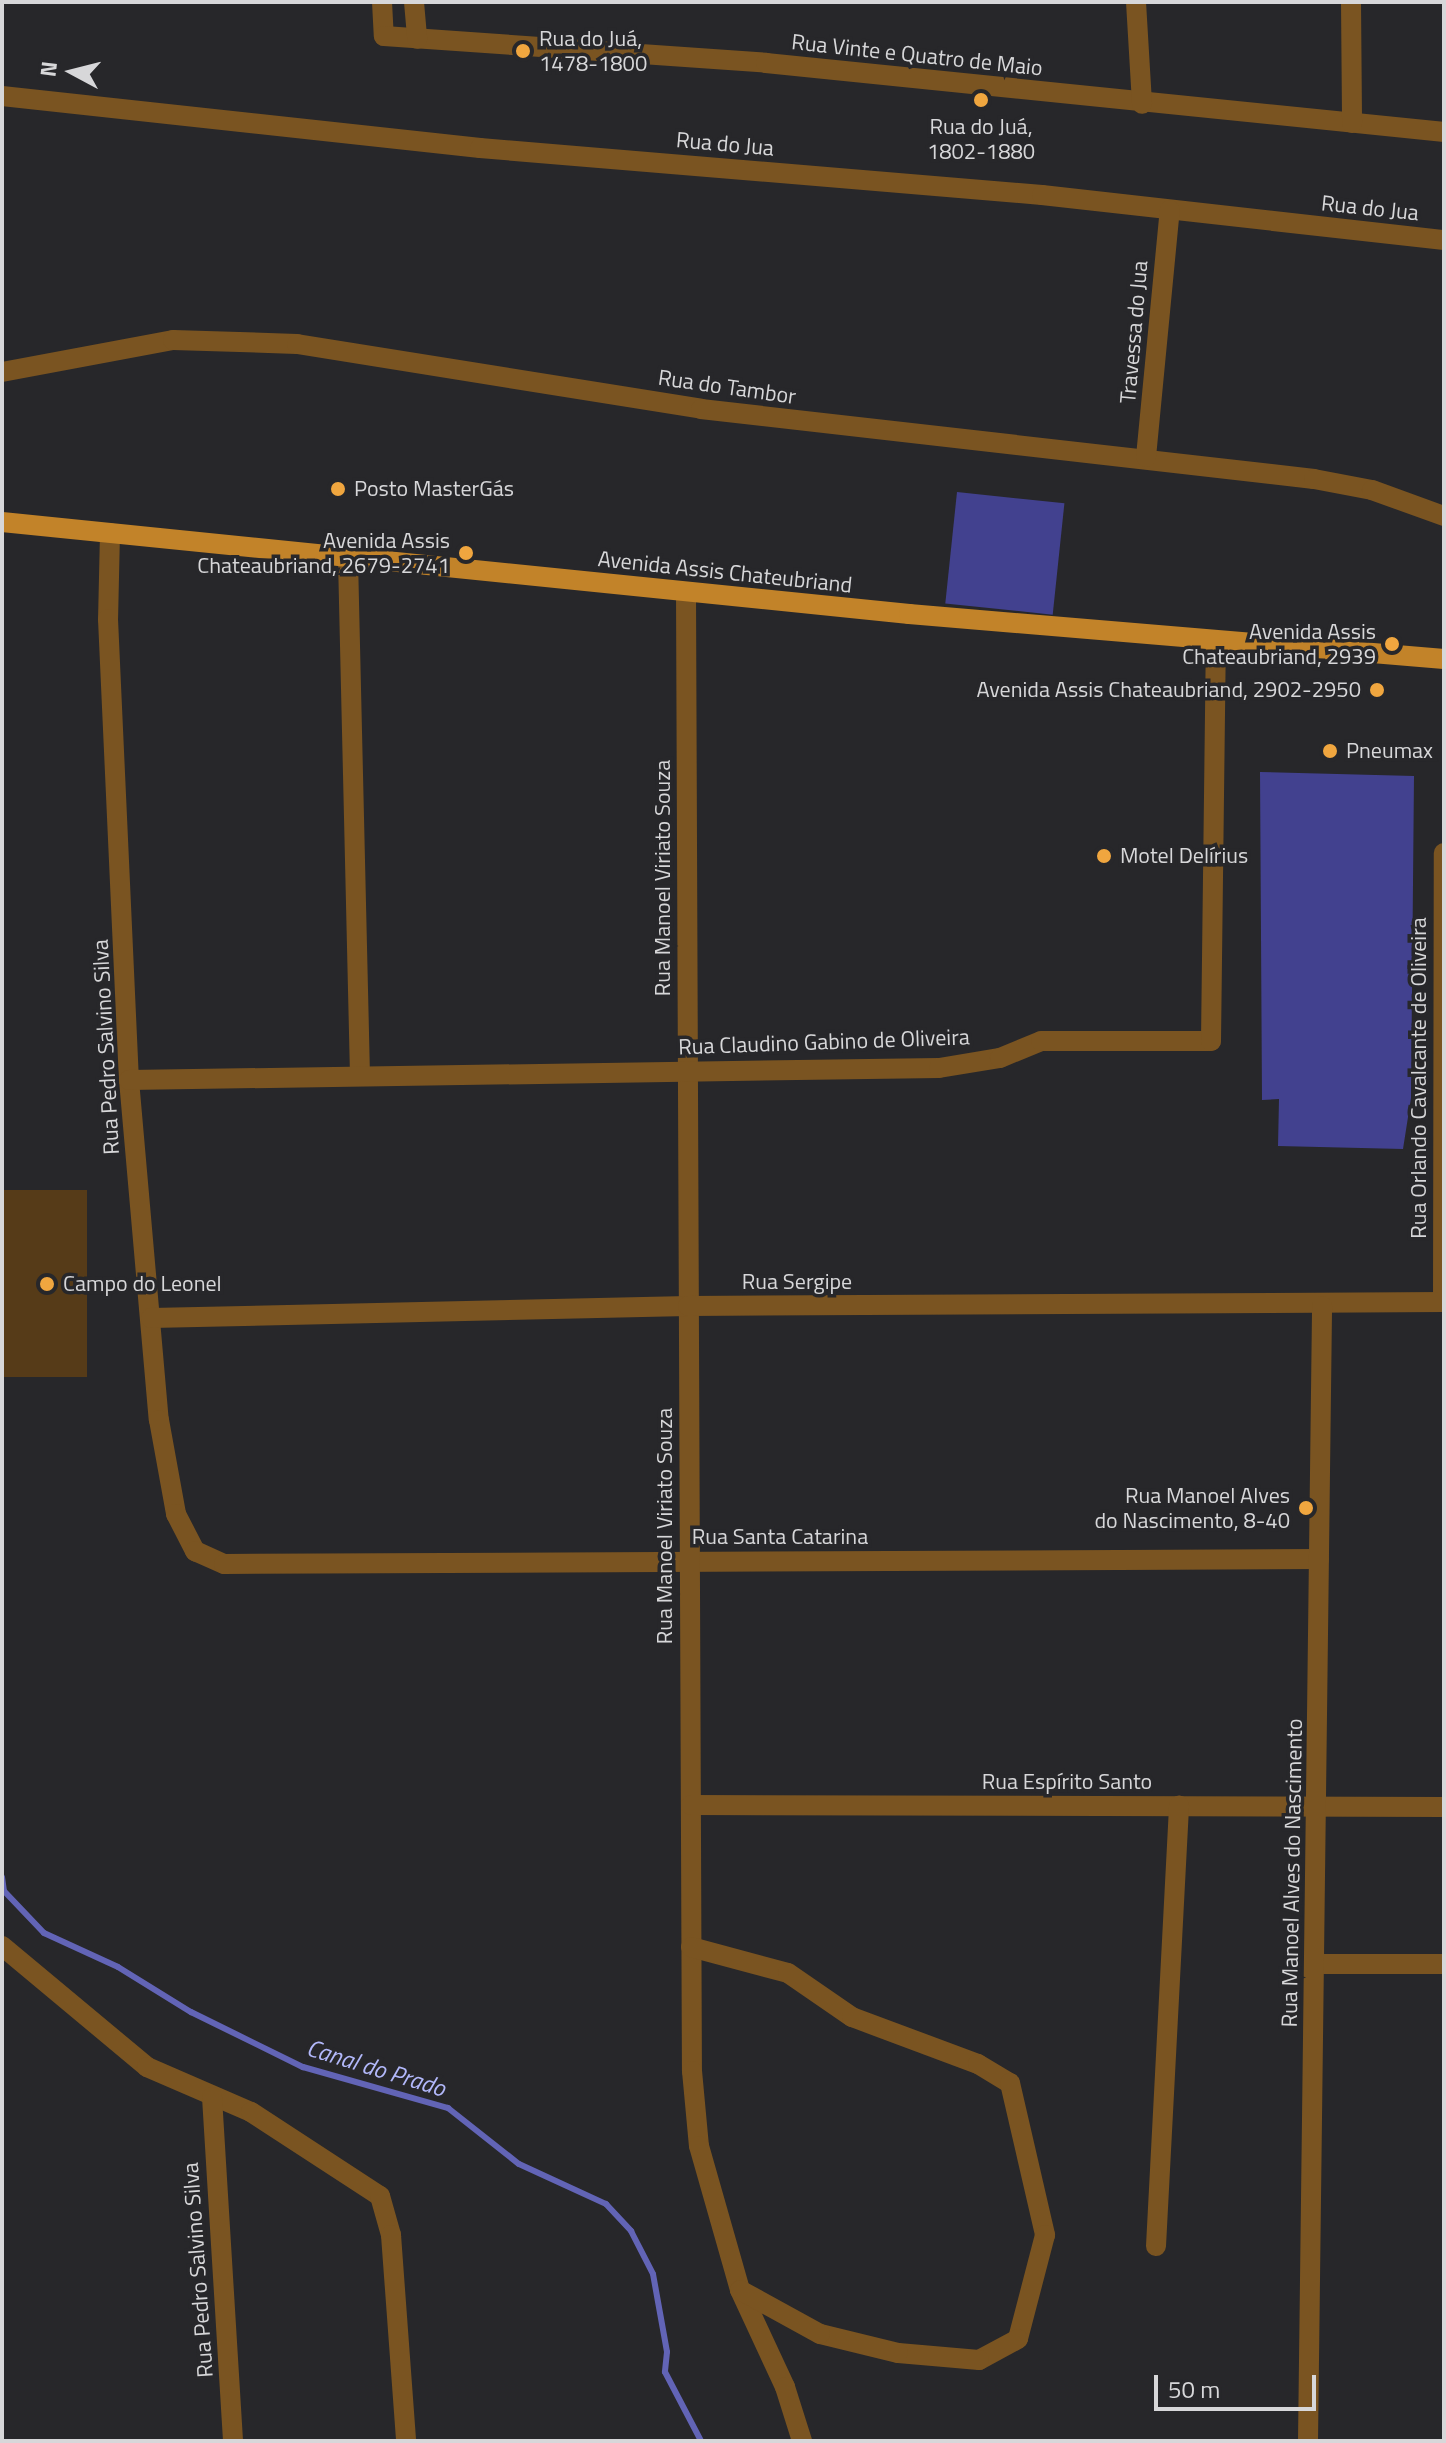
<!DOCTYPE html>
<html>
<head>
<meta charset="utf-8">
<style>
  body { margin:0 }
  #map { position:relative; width:1446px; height:2443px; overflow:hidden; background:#27272a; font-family:"Titillium Web",sans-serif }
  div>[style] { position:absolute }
  .green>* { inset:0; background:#563b18; transform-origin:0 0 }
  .stream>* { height:6px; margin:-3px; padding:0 3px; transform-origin:3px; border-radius:3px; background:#6264b6 }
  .building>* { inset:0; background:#42418f; transform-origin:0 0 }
  .minor>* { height:20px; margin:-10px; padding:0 10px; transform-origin:10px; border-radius:10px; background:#7a5421 }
  .major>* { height:20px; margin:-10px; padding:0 10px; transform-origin:10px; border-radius:10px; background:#c28329 }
  .dots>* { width:22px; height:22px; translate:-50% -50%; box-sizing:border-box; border:4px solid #27272a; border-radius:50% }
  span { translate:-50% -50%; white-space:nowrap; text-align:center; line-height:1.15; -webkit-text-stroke:7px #27272a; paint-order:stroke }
  .poi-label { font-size:22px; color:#d7d7d9 }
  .left { translate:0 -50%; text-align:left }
  .right { translate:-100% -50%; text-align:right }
  .street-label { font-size:22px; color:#d7d7d9 }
  .water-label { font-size:24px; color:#b2b8fa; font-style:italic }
  .frame { position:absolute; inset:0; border:4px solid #d7d7d9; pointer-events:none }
  .north { position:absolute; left:32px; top:32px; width:80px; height:80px; -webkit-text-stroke:6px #27272a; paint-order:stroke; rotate:277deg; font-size:22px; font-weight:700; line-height:32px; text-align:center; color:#d7d7d9 }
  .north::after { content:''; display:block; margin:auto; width:28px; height:36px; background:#d7d7d9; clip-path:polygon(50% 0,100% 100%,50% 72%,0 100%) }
  .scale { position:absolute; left:1154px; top:2375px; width:162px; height:36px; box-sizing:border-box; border:4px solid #d7d7d9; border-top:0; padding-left:10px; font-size:24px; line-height:28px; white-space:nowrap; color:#d7d7d9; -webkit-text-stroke:6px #27272a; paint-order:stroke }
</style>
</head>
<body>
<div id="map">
  <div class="green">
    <i style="left:2px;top:1190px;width:85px;height:187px"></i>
  </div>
  <div class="stream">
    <i style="left:2px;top:1877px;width:14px;rotate:82deg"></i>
    <i style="left:4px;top:1891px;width:58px;rotate:46.4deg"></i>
    <i style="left:44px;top:1933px;width:81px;rotate:24.7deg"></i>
    <i style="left:118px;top:1967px;width:86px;rotate:31.7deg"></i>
    <i style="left:191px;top:2012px;width:125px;rotate:26.2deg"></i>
    <i style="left:303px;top:2067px;width:151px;rotate:15.8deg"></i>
    <i style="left:448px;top:2108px;width:90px;rotate:38.3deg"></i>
    <i style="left:519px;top:2164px;width:96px;rotate:24.7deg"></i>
    <i style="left:606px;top:2204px;width:37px;rotate:47deg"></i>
    <i style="left:631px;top:2231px;width:48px;rotate:62.9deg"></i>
    <i style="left:653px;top:2274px;width:79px;rotate:79.8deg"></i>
    <i style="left:667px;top:2352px;width:20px;rotate:96deg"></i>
    <i style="left:665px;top:2372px;width:78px;rotate:62.4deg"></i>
  </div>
  <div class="building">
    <i style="left:957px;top:492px;width:108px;height:112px;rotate:6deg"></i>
    <i style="clip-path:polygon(1260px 772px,1414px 776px,1411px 1098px,1403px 1149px,1278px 1146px,1279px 1099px,1262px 1100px)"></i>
  </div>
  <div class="minor">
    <i style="left:382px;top:2px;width:34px;rotate:87deg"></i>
    <i style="left:384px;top:36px;width:383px;rotate:4deg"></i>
    <i style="left:766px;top:63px;width:682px;rotate:5.81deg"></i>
    <i style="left:414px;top:2px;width:37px;rotate:85deg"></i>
    <i style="left:1136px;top:2px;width:102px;rotate:86.6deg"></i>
    <i style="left:1351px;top:2px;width:121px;rotate:89.5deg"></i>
    <i style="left:2px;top:96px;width:481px;rotate:6.2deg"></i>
    <i style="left:480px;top:148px;width:564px;rotate:4.78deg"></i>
    <i style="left:1042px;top:195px;width:405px;rotate:6.4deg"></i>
    <i style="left:2px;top:372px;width:174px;rotate:-10.6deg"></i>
    <i style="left:173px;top:340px;width:124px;rotate:1.8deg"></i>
    <i style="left:297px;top:344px;width:409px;rotate:9.1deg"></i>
    <i style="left:701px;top:409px;width:617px;rotate:6.51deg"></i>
    <i style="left:1314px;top:479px;width:59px;rotate:10.7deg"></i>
    <i style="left:1372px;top:490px;width:77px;rotate:19.9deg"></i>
    <i style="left:1146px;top:457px;width:248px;rotate:-84.5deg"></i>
    <i style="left:110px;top:533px;width:86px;rotate:91.3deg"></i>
    <i style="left:108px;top:619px;width:461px;rotate:87.4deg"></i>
    <i style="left:129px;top:1080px;width:341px;rotate:85deg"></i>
    <i style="left:159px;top:1420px;width:96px;rotate:79.7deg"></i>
    <i style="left:176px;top:1514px;width:42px;rotate:62.8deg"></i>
    <i style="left:195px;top:1551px;width:32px;rotate:24deg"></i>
    <i style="left:224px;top:1564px;width:1095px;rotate:-0.26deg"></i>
    <i style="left:348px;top:559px;width:515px;rotate:88.67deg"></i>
    <i style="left:686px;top:592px;width:1479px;rotate:89.77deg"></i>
    <i style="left:692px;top:2071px;width:75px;rotate:84.7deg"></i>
    <i style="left:699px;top:2146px;width:150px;rotate:74.1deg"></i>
    <i style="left:740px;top:2290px;width:107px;rotate:65.1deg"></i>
    <i style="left:785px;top:2387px;width:57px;rotate:72.5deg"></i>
    <i style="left:129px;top:1080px;width:810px;rotate:-0.85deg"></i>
    <i style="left:939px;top:1068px;width:62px;rotate:-9.3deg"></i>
    <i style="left:1000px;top:1058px;width:44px;rotate:-22.5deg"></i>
    <i style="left:1041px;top:1041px;width:170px"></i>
    <i style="left:1211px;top:1041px;width:400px;rotate:-89.3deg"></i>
    <i style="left:1443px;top:1302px;width:449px;rotate:-89.9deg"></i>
    <i style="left:151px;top:1318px;width:537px;rotate:-1.28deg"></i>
    <i style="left:688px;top:1306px;width:756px;rotate:-0.3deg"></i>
    <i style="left:691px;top:1805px;width:753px;rotate:0.15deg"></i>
    <i style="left:2px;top:1946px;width:189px;rotate:39.8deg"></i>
    <i style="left:147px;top:2067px;width:113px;rotate:23.4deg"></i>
    <i style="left:251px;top:2112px;width:154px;rotate:33.1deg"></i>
    <i style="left:380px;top:2196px;width:41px;rotate:74.2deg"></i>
    <i style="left:391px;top:2235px;width:207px;rotate:85.8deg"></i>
    <i style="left:691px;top:1947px;width:100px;rotate:15deg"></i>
    <i style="left:788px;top:1973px;width:78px;rotate:34.5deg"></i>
    <i style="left:852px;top:2017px;width:134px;rotate:20.5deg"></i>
    <i style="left:978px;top:2064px;width:37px;rotate:31deg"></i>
    <i style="left:1010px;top:2083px;width:156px;rotate:77deg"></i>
    <i style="left:1045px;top:2235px;width:107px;rotate:104.6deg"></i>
    <i style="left:1018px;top:2339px;width:44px;rotate:151.7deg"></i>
    <i style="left:979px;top:2360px;width:81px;rotate:-175.1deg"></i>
    <i style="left:898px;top:2353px;width:80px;rotate:-166.3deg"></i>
    <i style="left:820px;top:2334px;width:91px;rotate:-151.2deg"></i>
    <i style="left:1314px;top:1964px;width:130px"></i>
    <i style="left:212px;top:2097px;width:345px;rotate:86.5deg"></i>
    <i style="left:1156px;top:2246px;width:441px;rotate:-87deg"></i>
    <i style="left:1308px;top:2441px;width:1135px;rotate:-89.29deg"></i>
  </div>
  <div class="major">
    <i style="left:2px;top:522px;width:912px;rotate:5.79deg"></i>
    <i style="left:909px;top:614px;width:537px;rotate:4.81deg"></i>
  </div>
  <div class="dots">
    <i style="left:523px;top:51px;background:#f0a63f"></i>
    <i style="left:981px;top:100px;background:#f0a63f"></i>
    <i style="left:338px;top:489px;background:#f0a63f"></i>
    <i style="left:466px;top:553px;background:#f0a63f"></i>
    <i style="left:1392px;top:644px;background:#f0a63f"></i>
    <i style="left:1377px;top:690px;background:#f0a63f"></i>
    <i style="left:1330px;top:751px;background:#f0a63f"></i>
    <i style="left:1104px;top:856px;background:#f0a63f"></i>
    <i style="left:47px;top:1284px;background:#f0a63f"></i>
    <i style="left:1306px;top:1508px;background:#f0a63f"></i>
  </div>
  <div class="poi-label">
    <span class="left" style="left:539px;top:51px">Rua do Juá,<br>1478-1800</span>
    <span style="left:981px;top:139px">Rua do Juá,<br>1802-1880</span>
    <span class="left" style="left:354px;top:489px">Posto MasterGás</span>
    <span class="right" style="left:450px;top:553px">Avenida Assis<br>Chateaubriand, 2679-2741</span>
    <span class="right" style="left:1376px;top:644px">Avenida Assis<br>Chateaubriand, 2939</span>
    <span class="right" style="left:1361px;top:690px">Avenida Assis Chateaubriand, 2902-2950</span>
    <span class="left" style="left:1346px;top:751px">Pneumax</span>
    <span class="left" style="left:1120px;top:856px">Motel Delírius</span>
    <span class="left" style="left:63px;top:1284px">Campo do Leonel</span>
    <span class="right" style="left:1290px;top:1508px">Rua Manoel Alves<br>do Nascimento, 8-40</span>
  </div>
  <div class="street-label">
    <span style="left:917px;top:55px;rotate:6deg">Rua Vinte e Quatro de Maio</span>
    <span style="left:725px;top:144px;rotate:5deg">Rua do Jua</span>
    <span style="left:1370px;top:208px;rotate:6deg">Rua do Jua</span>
    <span style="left:1134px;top:332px;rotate:-85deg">Travessa do Jua</span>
    <span style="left:727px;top:387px;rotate:8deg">Rua do Tambor</span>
    <span style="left:725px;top:572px;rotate:6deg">Avenida Assis Chateubriand</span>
    <span style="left:663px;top:878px;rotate:-90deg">Rua Manoel Viriato Souza</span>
    <span style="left:824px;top:1042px;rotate:-2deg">Rua Claudino Gabino de Oliveira</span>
    <span style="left:106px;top:1047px;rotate:-93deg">Rua Pedro Salvino Silva</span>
    <span style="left:1419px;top:1078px;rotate:-90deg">Rua Orlando Cavalcante de Oliveira</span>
    <span style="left:797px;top:1282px">Rua Sergipe</span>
    <span style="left:665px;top:1526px;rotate:-90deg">Rua Manoel Viriato Souza</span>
    <span style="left:780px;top:1537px">Rua Santa Catarina</span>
    <span style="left:1067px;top:1782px">Rua Espírito Santo</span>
    <span style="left:1292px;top:1873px;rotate:-89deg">Rua Manoel Alves do Nascimento</span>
    <span style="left:198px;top:2270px;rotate:-94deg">Rua Pedro Salvino Silva</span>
  </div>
  <div class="water-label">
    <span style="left:376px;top:2068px;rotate:17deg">Canal do Prado</span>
  </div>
  <div class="frame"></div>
  <div class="north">N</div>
  <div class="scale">50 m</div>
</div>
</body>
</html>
